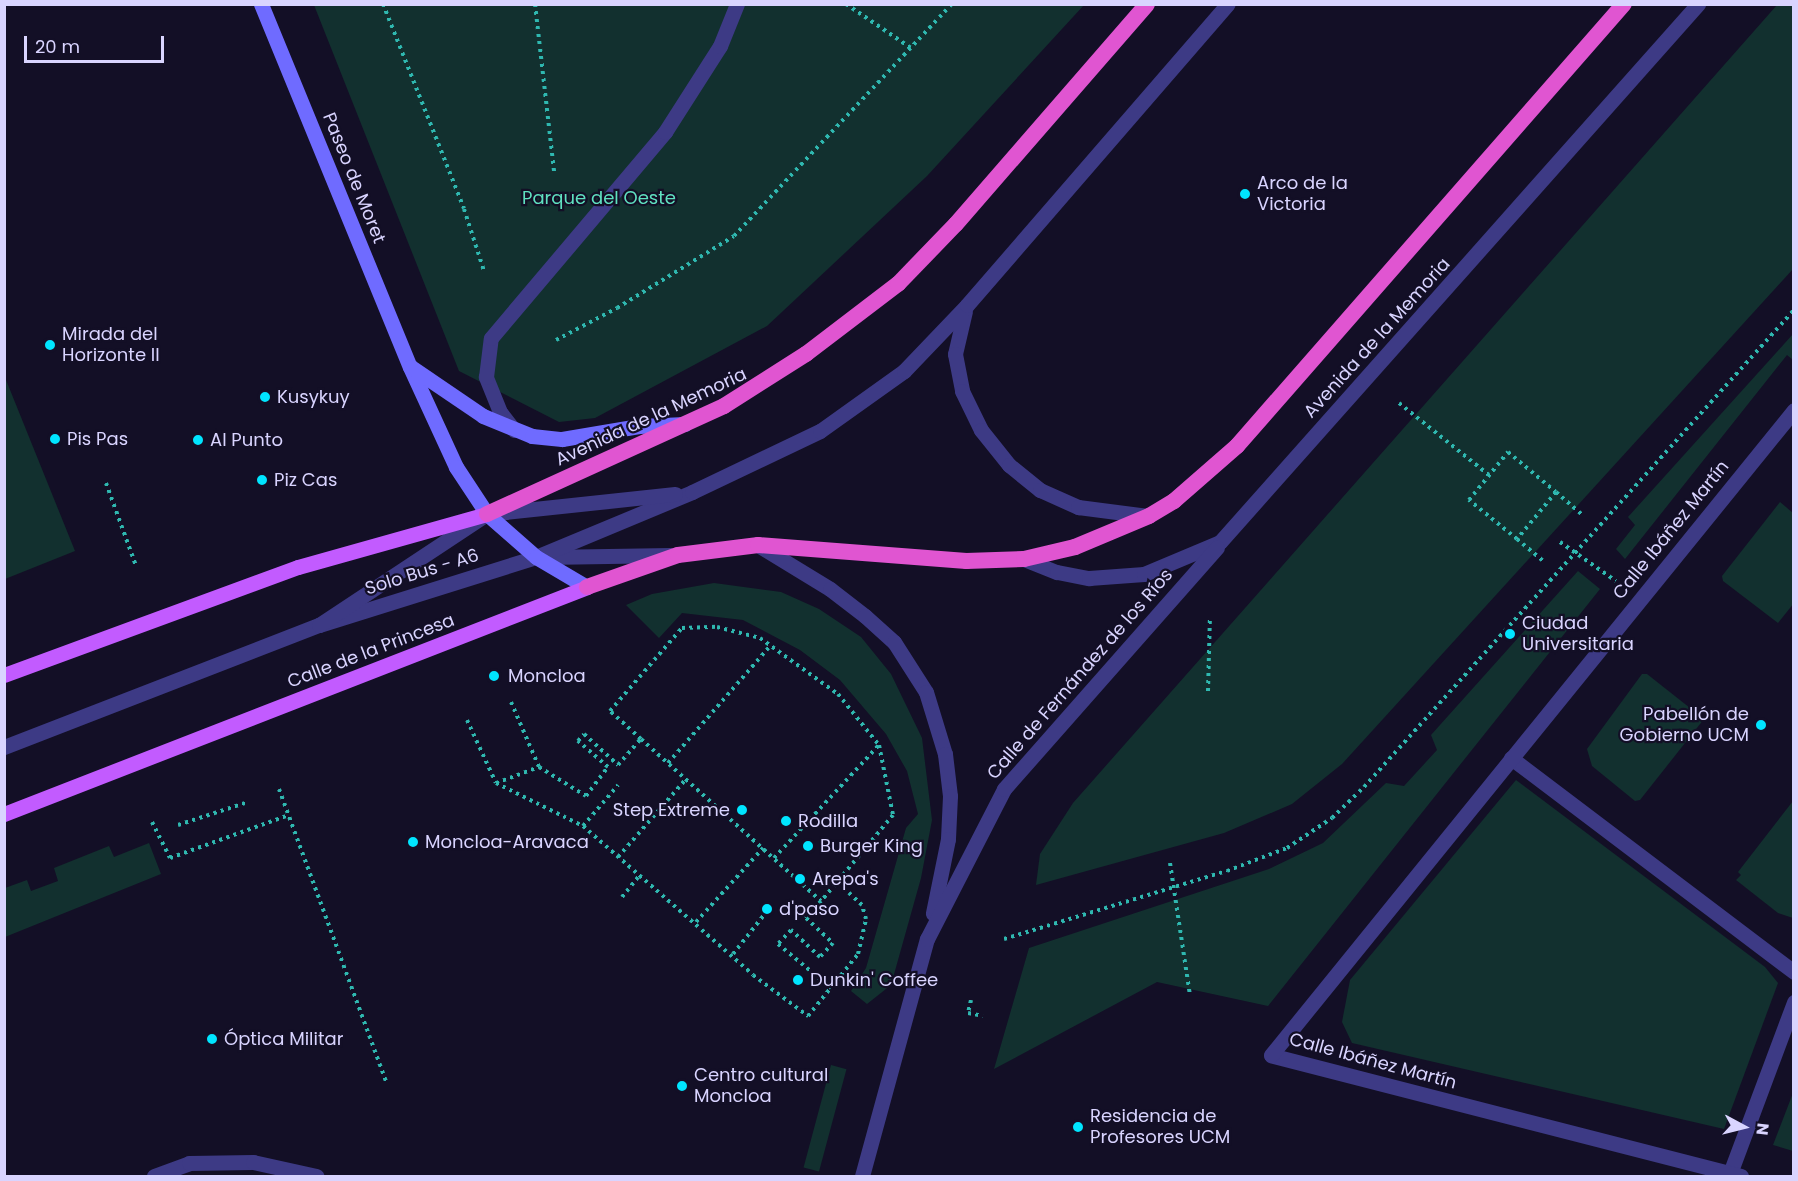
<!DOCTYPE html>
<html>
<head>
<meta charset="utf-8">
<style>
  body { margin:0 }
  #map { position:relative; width:1798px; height:1181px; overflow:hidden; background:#130f26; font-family:Poppins,sans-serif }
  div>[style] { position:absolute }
  .green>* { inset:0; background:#12302f; transform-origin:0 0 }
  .path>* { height:4px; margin-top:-2px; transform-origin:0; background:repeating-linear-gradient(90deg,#2fb8b0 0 3px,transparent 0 7.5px) }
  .service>* { height:15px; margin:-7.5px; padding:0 7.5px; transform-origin:7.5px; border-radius:7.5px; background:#3d3a85 }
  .minor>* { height:15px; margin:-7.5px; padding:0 7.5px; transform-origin:7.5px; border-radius:7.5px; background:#3d3a85 }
  .secondary>* { height:15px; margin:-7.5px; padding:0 7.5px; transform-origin:7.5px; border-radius:7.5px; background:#6f6bff }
  .primary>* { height:15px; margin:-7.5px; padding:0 7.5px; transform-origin:7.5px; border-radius:7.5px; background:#c25bff }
  .trunk>* { height:16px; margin:-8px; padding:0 8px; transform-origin:8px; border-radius:8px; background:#e055d1 }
  .dots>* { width:16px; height:16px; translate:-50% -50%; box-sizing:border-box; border:3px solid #130f26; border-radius:50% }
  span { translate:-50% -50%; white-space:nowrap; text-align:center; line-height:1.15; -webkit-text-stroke:4.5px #130f26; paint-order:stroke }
  .street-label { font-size:18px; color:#d9d4ff }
  .poi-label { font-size:18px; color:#d9d4ff }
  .left { translate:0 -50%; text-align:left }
  .right { translate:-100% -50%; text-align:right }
  .park-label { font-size:18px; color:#5fe0c0 }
  .frame { position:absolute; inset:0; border:6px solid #d9d4ff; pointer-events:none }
  .north { position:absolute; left:1714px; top:1097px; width:60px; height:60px; -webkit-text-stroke:4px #130f26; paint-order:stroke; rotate:97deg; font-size:16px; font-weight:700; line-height:24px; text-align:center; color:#d9d4ff }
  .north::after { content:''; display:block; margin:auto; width:21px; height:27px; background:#d9d4ff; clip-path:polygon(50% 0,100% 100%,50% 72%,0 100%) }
  .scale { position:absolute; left:24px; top:36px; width:140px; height:27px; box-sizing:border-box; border:3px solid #d9d4ff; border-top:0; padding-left:8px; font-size:18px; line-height:21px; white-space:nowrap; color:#d9d4ff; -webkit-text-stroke:4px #130f26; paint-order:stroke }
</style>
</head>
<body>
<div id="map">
  <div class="green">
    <i style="clip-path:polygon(314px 5px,1084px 5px,927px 176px,767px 326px,595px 418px,559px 422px,459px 371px)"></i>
    <i style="clip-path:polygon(1777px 5px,1793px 5px,1793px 269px,1342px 764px,1292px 804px,1224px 833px,1036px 885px,1040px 854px,1073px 803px)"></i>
    <i style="clip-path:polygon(1793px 334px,1793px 360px,1787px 355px,1625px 559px,1616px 549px,1635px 525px,1628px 517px)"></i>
    <i style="clip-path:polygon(4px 375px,75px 551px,5px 579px,4px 579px)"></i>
    <i style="clip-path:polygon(1780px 502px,1793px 513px,1794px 603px,1778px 623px,1723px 581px,1722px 576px)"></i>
    <i style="clip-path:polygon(1578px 571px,1600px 589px,1268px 1006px,1157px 982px,994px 1069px,1029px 948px,1269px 869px,1323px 843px,1386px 783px,1404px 786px,1437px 750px,1431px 735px)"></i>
    <i style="clip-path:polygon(714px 583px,781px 592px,819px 609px,861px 637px,891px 674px,922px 738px,932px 820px,921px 878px,891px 985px,867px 1004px,851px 991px,866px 968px,906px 828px,918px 814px,907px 771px,886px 734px,840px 680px,800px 650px,743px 620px,682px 613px,659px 638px,626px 605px,652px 594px)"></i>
    <i style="clip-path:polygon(1642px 674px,1647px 674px,1704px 719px,1640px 800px,1635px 801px,1592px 766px,1587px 749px)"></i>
    <i style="clip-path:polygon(1516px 780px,1765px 967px,1778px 983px,1724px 1129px,1352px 1043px,1342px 1022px,1350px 980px)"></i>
    <i style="clip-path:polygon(1793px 801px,1793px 918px,1778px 913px,1736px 880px,1741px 875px,1738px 872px)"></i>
    <i style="clip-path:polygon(149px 843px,161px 874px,5px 937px,5px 888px,27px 880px,31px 891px,58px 881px,54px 868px,109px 846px,114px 857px)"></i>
    <i style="left:831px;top:1065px;width:16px;height:106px;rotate:15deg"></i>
    <i style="clip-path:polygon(1793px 1093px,1793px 1151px,1773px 1145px)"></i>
  </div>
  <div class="path">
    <i style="left:383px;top:4px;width:220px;rotate:68.4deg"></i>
    <i style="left:464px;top:209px;width:65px;rotate:72.1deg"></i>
    <i style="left:535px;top:4px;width:169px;rotate:83.5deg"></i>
    <i style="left:846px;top:4px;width:78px;rotate:34.1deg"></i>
    <i style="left:556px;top:340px;width:69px;rotate:-27.7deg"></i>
    <i style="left:617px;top:308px;width:137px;rotate:-31.6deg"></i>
    <i style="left:734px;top:236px;width:318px;rotate:-46.8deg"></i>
    <i style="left:1399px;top:403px;width:115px;rotate:38.7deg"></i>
    <i style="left:1508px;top:452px;width:62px;rotate:39.8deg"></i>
    <i style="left:1556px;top:492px;width:61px;rotate:129.7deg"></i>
    <i style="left:1517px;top:539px;width:62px;rotate:-140.9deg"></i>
    <i style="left:1469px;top:500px;width:62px;rotate:-50.9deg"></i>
    <i style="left:106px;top:483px;width:88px;rotate:70.1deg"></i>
    <i style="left:1556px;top:492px;width:37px;rotate:41deg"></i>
    <i style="left:1517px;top:539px;width:34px;rotate:40deg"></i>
    <i style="left:1560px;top:542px;width:68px;rotate:34.9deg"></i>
    <i style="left:1208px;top:691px;width:74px;rotate:-88.5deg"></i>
    <i style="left:511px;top:702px;width:71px;rotate:66.7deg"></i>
    <i style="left:467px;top:720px;width:69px;rotate:65.3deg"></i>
    <i style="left:496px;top:783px;width:97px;rotate:26.3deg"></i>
    <i style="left:583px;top:826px;width:226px;rotate:41.2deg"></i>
    <i style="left:753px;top:975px;width:69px;rotate:36.7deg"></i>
    <i style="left:808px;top:1016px;width:80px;rotate:-51.1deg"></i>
    <i style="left:858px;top:954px;width:36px;rotate:-77deg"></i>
    <i style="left:866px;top:919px;width:15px;rotate:-106deg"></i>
    <i style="left:862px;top:905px;width:18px;rotate:-137deg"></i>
    <i style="left:641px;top:739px;width:42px;rotate:-137.9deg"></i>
    <i style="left:610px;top:711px;width:110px;rotate:-49.1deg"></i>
    <i style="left:682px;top:628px;width:35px;rotate:-2deg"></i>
    <i style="left:717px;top:627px;width:44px;rotate:14.3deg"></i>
    <i style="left:760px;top:638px;width:96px;rotate:35.7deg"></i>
    <i style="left:838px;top:694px;width:65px;rotate:51.2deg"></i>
    <i style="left:879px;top:745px;width:71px;rotate:78.7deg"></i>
    <i style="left:893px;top:815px;width:112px;rotate:129.9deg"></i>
    <i style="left:668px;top:763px;width:157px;rotate:-48.9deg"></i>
    <i style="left:496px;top:783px;width:46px;rotate:-20.4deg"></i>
    <i style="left:539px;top:767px;width:55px;rotate:31.7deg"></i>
    <i style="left:586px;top:796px;width:36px;rotate:-53deg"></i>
    <i style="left:608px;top:767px;width:40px;rotate:-139deg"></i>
    <i style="left:578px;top:741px;width:9px;rotate:-49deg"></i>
    <i style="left:584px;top:734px;width:46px;rotate:42.4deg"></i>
    <i style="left:618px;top:765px;width:35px;rotate:-49deg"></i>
    <i style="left:641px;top:739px;width:242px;rotate:42deg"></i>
    <i style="left:821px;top:901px;width:23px;rotate:131deg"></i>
    <i style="left:806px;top:918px;width:37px;rotate:43deg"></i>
    <i style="left:833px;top:943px;width:19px;rotate:133deg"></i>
    <i style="left:820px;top:957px;width:40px;rotate:-137deg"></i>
    <i style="left:791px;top:930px;width:19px;rotate:133deg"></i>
    <i style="left:778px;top:944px;width:69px;rotate:39.7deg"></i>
    <i style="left:279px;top:789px;width:314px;rotate:69.9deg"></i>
    <i style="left:152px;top:822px;width:40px;rotate:63.4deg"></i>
    <i style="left:170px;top:858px;width:127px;rotate:-19.9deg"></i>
    <i style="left:178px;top:825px;width:71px;rotate:-18.2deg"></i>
    <i style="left:583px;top:826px;width:54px;rotate:-49.5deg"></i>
    <i style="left:618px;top:857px;width:103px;rotate:-48.9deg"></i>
    <i style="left:774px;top:858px;width:154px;rotate:-47.1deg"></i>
    <i style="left:1170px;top:863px;width:134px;rotate:81.4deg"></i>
    <i style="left:622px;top:897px;width:28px;rotate:-51deg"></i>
    <i style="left:696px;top:922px;width:100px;rotate:-47.8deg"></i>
    <i style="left:1004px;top:939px;width:233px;rotate:-17deg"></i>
    <i style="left:1227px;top:871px;width:64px;rotate:-21deg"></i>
    <i style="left:1287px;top:848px;width:54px;rotate:-33.7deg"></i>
    <i style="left:1332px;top:818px;width:45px;rotate:-44.1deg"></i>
    <i style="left:1364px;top:787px;width:642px;rotate:-47.97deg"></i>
    <i style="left:733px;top:954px;width:50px;rotate:-51.5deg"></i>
    <i style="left:971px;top:1000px;width:13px;rotate:103deg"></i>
    <i style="left:968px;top:1013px;width:15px;rotate:11deg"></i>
  </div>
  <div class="service">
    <i style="left:965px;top:311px;width:44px;rotate:103.1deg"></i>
    <i style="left:955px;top:354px;width:38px;rotate:79deg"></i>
    <i style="left:962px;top:391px;width:43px;rotate:64deg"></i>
    <i style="left:981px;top:430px;width:45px;rotate:51.3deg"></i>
    <i style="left:1009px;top:465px;width:40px;rotate:39deg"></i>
    <i style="left:1040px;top:490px;width:42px;rotate:24.1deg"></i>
    <i style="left:1078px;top:507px;width:70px;rotate:7.4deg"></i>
    <i style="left:545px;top:557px;width:126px;rotate:-0.9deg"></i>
    <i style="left:319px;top:625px;width:227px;rotate:-17.4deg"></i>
    <i style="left:536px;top:557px;width:169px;rotate:-22.6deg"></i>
    <i style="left:692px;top:492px;width:142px;rotate:-25.5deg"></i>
    <i style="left:820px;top:431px;width:103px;rotate:-35.5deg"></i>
    <i style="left:904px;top:371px;width:91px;rotate:-46.3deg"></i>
    <i style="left:967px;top:305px;width:398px;rotate:-49.1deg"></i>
    <i style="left:4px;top:747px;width:338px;rotate:-21.2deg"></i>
    <i style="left:319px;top:625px;width:201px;rotate:-33.5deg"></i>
    <i style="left:487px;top:514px;width:189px;rotate:-6.1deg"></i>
    <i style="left:1511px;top:758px;width:355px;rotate:37.1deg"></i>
    <i style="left:1729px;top:1176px;width:186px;rotate:-69.5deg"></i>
    <i style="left:1741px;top:1176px;width:485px;rotate:-165.6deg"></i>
    <i style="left:1271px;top:1055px;width:830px;rotate:-50.96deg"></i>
  </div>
  <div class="minor">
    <i style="left:514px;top:430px;width:23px;rotate:-128deg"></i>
    <i style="left:500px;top:412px;width:38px;rotate:-112deg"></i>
    <i style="left:486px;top:377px;width:39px;rotate:-83deg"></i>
    <i style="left:491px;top:338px;width:270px;rotate:-49.8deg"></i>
    <i style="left:665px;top:132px;width:102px;rotate:-57.4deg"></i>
    <i style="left:720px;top:46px;width:45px;rotate:-68deg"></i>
    <i style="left:758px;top:545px;width:84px;rotate:31.4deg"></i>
    <i style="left:830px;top:589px;width:44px;rotate:37.6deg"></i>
    <i style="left:865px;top:616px;width:39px;rotate:42deg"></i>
    <i style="left:894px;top:642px;width:59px;rotate:57.4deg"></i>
    <i style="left:926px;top:692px;width:65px;rotate:73deg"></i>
    <i style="left:945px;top:754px;width:42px;rotate:83.2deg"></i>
    <i style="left:950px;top:796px;width:43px;rotate:92.7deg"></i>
    <i style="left:948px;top:839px;width:76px;rotate:101.5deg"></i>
    <i style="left:1024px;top:559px;width:35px;rotate:22deg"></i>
    <i style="left:1057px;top:572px;width:33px;rotate:11deg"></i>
    <i style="left:1089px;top:578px;width:55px;rotate:-4.2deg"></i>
    <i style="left:1144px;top:574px;width:82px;rotate:-22.8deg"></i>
    <i style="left:1220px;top:542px;width:720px;rotate:-48.38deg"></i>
    <i style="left:154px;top:1176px;width:37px;rotate:-20deg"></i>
    <i style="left:189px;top:1163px;width:64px;rotate:-0.9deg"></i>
    <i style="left:253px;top:1162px;width:65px;rotate:12.5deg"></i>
    <i style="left:862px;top:1176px;width:246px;rotate:-74.7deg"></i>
    <i style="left:927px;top:939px;width:169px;rotate:-62.8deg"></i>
    <i style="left:1004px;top:789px;width:322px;rotate:-48.6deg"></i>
  </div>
  <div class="secondary">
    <i style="left:261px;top:4px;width:392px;rotate:67.7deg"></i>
    <i style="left:410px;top:367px;width:110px;rotate:65.3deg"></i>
    <i style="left:456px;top:467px;width:56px;rotate:56.6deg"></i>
    <i style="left:487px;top:514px;width:65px;rotate:41.3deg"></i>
    <i style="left:536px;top:557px;width:59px;rotate:30.5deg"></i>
    <i style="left:411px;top:367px;width:87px;rotate:34.2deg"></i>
    <i style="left:483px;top:416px;width:53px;rotate:22.2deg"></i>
    <i style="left:532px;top:436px;width:30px;rotate:6deg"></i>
    <i style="left:562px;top:439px;width:78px;rotate:-9.6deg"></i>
    <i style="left:639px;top:426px;width:46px;rotate:-2.5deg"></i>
  </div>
  <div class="primary">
    <i style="left:4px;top:675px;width:313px;rotate:-20.2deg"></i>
    <i style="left:298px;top:567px;width:196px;rotate:-15.7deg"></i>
    <i style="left:4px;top:814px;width:626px;rotate:-21.27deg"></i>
  </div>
  <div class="trunk">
    <i style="left:487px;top:514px;width:260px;rotate:-24.5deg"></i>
    <i style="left:724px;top:406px;width:97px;rotate:-32.4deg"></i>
    <i style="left:806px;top:354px;width:116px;rotate:-37.3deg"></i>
    <i style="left:898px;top:284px;width:83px;rotate:-46deg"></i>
    <i style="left:956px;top:224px;width:291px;rotate:-49deg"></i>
    <i style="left:587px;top:587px;width:96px;rotate:-19.4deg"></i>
    <i style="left:678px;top:555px;width:81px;rotate:-7.1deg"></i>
    <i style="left:758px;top:545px;width:209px;rotate:4.4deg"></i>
    <i style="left:966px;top:561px;width:58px;rotate:-2deg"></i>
    <i style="left:1024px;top:559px;width:52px;rotate:-13.2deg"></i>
    <i style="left:1075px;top:547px;width:80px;rotate:-22.7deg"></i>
    <i style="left:1149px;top:516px;width:29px;rotate:-31deg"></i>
    <i style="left:1174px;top:501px;width:84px;rotate:-41.1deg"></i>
    <i style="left:1237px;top:446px;width:587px;rotate:-48.8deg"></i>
  </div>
  <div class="dots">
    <i style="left:1245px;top:194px;background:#00e5ff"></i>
    <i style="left:50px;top:345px;background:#00e5ff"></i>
    <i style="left:265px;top:397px;background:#00e5ff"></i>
    <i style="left:55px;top:439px;background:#00e5ff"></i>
    <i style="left:198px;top:440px;background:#00e5ff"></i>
    <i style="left:262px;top:480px;background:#00e5ff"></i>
    <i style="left:1510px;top:634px;background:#00e5ff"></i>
    <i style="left:494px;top:676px;background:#00e5ff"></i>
    <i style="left:1761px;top:725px;background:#00e5ff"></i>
    <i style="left:742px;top:810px;background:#00e5ff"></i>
    <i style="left:786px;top:821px;background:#00e5ff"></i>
    <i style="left:413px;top:842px;background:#00e5ff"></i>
    <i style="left:808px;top:846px;background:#00e5ff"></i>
    <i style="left:800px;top:879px;background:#00e5ff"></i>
    <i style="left:767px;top:909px;background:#00e5ff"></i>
    <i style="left:798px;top:980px;background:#00e5ff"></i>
    <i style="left:212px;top:1039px;background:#00e5ff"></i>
    <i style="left:682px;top:1086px;background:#00e5ff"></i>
    <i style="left:1078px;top:1127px;background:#00e5ff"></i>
  </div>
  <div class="street-label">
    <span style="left:354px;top:178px;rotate:68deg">Paseo de Moret</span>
    <span style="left:1377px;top:338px;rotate:-48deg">Avenida de la Memoria</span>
    <span style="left:651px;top:417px;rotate:-25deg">Avenida de la Memoria</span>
    <span style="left:1671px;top:530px;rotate:-51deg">Calle Ibáñez Martín</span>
    <span style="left:422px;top:572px;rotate:-17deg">Solo Bus - A6</span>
    <span style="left:371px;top:651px;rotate:-21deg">Calle de la Princesa</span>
    <span style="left:1080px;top:674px;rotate:-49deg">Calle de Fernández de los Ríos</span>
    <span style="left:1373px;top:1061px;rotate:15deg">Calle Ibáñez Martín</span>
  </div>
  <div class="poi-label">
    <span class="left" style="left:1257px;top:194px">Arco de la<br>Victoria</span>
    <span class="left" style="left:62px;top:345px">Mirada del<br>Horizonte II</span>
    <span class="left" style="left:277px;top:397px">Kusykuy</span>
    <span class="left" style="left:67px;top:439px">Pis Pas</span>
    <span class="left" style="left:210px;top:440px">Al Punto</span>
    <span class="left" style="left:274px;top:480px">Piz Cas</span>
    <span class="left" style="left:1522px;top:634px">Ciudad<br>Universitaria</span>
    <span class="left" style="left:508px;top:676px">Moncloa</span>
    <span class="right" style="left:1749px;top:725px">Pabellón de<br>Gobierno UCM</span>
    <span class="right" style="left:730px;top:810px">Step Extreme</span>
    <span class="left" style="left:798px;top:821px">Rodilla</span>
    <span class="left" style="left:425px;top:842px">Moncloa-Aravaca</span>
    <span class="left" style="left:820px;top:846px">Burger King</span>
    <span class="left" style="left:812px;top:879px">Arepa's</span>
    <span class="left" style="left:779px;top:909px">d'paso</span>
    <span class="left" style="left:810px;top:980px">Dunkin' Coffee</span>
    <span class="left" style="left:224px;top:1039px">Óptica Militar</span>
    <span class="left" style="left:694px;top:1086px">Centro cultural<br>Moncloa</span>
    <span class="left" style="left:1090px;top:1127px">Residencia de<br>Profesores UCM</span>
  </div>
  <div class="park-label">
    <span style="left:599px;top:198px">Parque del Oeste</span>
  </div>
  <div class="frame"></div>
  <div class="north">N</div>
  <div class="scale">20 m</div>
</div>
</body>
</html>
